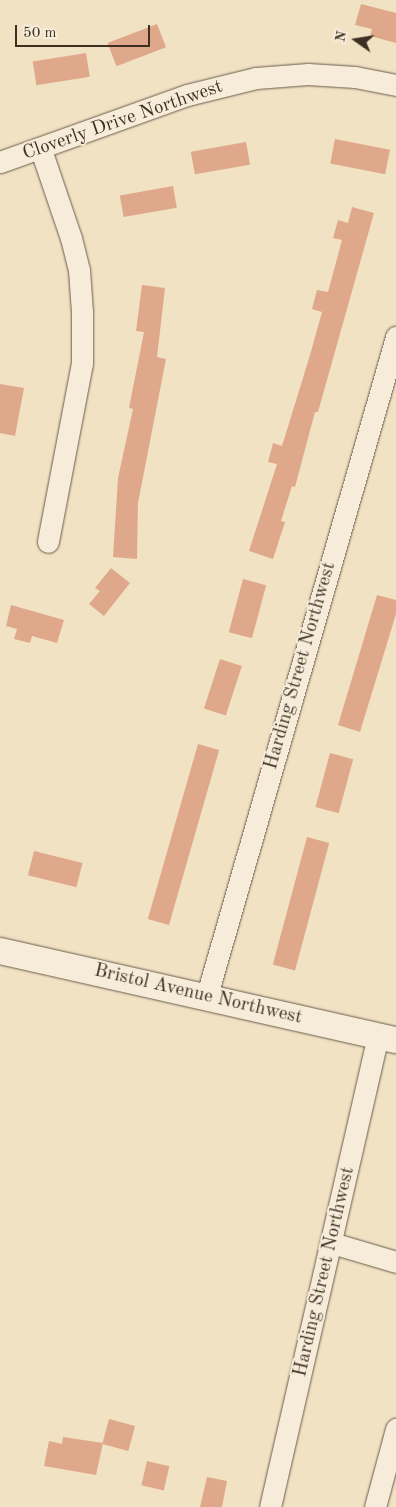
<!DOCTYPE html>
<html>
<head>
<meta charset="utf-8">
<style>
  body { margin:0 }
  #map { position:relative; width:396px; height:1507px; overflow:hidden; background:#f1e2c4; font-family:"Old Standard TT",serif }
  div>[style] { position:absolute }
  .building>* { inset:0; background:#e0a88b; transform-origin:0 0 }
  .roads { filter:drop-shadow(0 0 1px #6a5c4b) drop-shadow(0 0 1px #6a5c4b) }
  .minor>* { height:21px; margin:-10.5px; padding:0 10.5px; transform-origin:10.5px; border-radius:10.5px; background:#f6ecd9 }
  .tertiary>* { height:26px; margin:-13px; padding:0 13px; transform-origin:13px; border-radius:13px; background:#f6ecd9 }
  span { translate:-50% -50%; white-space:nowrap; text-align:center; line-height:1.15; -webkit-text-stroke:4px #f6ecd9; paint-order:stroke }
  .street-label { font-size:19px; color:#3d3023 }
  .north { position:absolute; left:331px; top:15px; width:50px; height:50px; -webkit-text-stroke:4px #f6ecd9; paint-order:stroke; rotate:283deg; font-size:14px; font-weight:700; line-height:20px; text-align:center; color:#3d3023 }
  .north::after { content:''; display:block; margin:auto; width:18px; height:22px; background:#3d3023; clip-path:polygon(50% 0,100% 100%,50% 72%,0 100%) }
  .scale { position:absolute; left:15px; top:25px; width:135px; height:22px; box-sizing:border-box; border:2px solid #3d3023; border-top:0; padding-left:6px; font-size:15px; line-height:18px; white-space:nowrap; color:#3d3023; -webkit-text-stroke:4px #f6ecd9; paint-order:stroke }
</style>
</head>
<body>
<div id="map">
  <div class="building">
    <i style="clip-path:polygon(361px 4px,396px 13px,396px 43px,370px 36px,372px 29px,355px 25px)"></i>
    <i style="left:157px;top:24px;width:25px;height:53px;rotate:69deg"></i>
    <i style="left:86px;top:53px;width:24px;height:54px;rotate:81deg"></i>
    <i style="left:335px;top:139px;width:56px;height:25px;rotate:11deg"></i>
    <i style="left:246px;top:142px;width:23px;height:56px;rotate:80deg"></i>
    <i style="left:173px;top:186px;width:22px;height:54px;rotate:80deg"></i>
    <i style="clip-path:polygon(352px 207px,374px 213px,318px 412px,315px 412px,295px 487px,292px 486px,281px 521px,285px 522px,273px 559px,249px 551px,277px 464px,268px 462px,273px 443px,282px 446px,310px 355px,322px 312px,312px 309px,317px 290px,328px 292px,342px 240px,333px 238px,338px 220px,348px 223px)"></i>
    <i style="clip-path:polygon(142px 285px,165px 288px,157px 357px,166px 359px,138px 503px,137px 559px,113px 557px,118px 478px,133px 409px,129px 408px,144px 332px,136px 331px)"></i>
    <i style="clip-path:polygon(0 384px,24px 388px,15px 436px,0 433px)"></i>
    <i style="clip-path:polygon(111px 568px,130px 583px,104px 616px,89px 604px,100px 591px,95px 588px)"></i>
    <i style="left:243px;top:579px;width:24px;height:55px;rotate:15deg"></i>
    <i style="clip-path:polygon(377px 595px,396px 600px,396px 614px,360px 732px,338px 725px)"></i>
    <i style="clip-path:polygon(11px 605px,64px 620px,57px 643px,32px 636px,30px 643px,14px 639px,17px 629px,6px 626px)"></i>
    <i style="left:220px;top:659px;width:23px;height:52px;rotate:18deg"></i>
    <i style="left:198px;top:744px;width:22px;height:182px;rotate:16deg"></i>
    <i style="left:330px;top:753px;width:24px;height:56px;rotate:15deg"></i>
    <i style="left:307px;top:837px;width:23px;height:132px;rotate:15deg"></i>
    <i style="left:34px;top:851px;width:50px;height:25px;rotate:14deg"></i>
    <i style="left:109px;top:1419px;width:27px;height:26px;rotate:15deg"></i>
    <i style="clip-path:polygon(63px 1437px,103px 1443px,96px 1475px,44px 1466px,49px 1441px,62px 1444px)"></i>
    <i style="left:147px;top:1461px;width:23px;height:25px;rotate:13deg"></i>
    <i style="clip-path:polygon(207px 1477px,227px 1481px,222px 1507px,200px 1507px)"></i>
  </div>
  <div class="roads">
    <div class="minor">
      <i style="left:41px;top:150px;width:93px;rotate:71.2deg"></i>
      <i style="left:71px;top:238px;width:33px;rotate:76deg"></i>
      <i style="left:79px;top:270px;width:42px;rotate:85.9deg"></i>
      <i style="left:82px;top:312px;width:51px;rotate:90deg"></i>
      <i style="left:82px;top:363px;width:182px;rotate:100.8deg"></i>
      <i style="left:0;top:162px;width:199px;rotate:-19.7deg"></i>
      <i style="left:187px;top:95px;width:71px;rotate:-13.8deg"></i>
      <i style="left:256px;top:78px;width:52px;rotate:-4.4deg"></i>
      <i style="left:308px;top:74px;width:47px;rotate:3.7deg"></i>
      <i style="left:355px;top:77px;width:42px;rotate:11deg"></i>
      <i style="left:207px;top:995px;width:685px;rotate:-73.97deg"></i>
      <i style="left:332px;top:1243px;width:67px;rotate:16.5deg"></i>
      <i style="left:270px;top:1507px;width:483px;rotate:-77.1deg"></i>
      <i style="left:375px;top:1507px;width:81px;rotate:-74.9deg"></i>
    </div>
    <div class="tertiary">
      <i style="left:0;top:951px;width:406px;rotate:12.7deg"></i>
    </div>
  </div>
  <div class="street-label">
    <span style="left:123px;top:121px;rotate:-19deg">Cloverly Drive Northwest</span>
    <span style="left:301px;top:666px;rotate:-74deg">Harding Street Northwest</span>
    <span style="left:198px;top:995px;rotate:13deg">Bristol Avenue Northwest</span>
    <span style="left:325px;top:1272px;rotate:-77deg">Harding Street Northwest</span>
  </div>
  <div class="north">N</div>
  <div class="scale">50 m</div>
</div>
</body>
</html>
